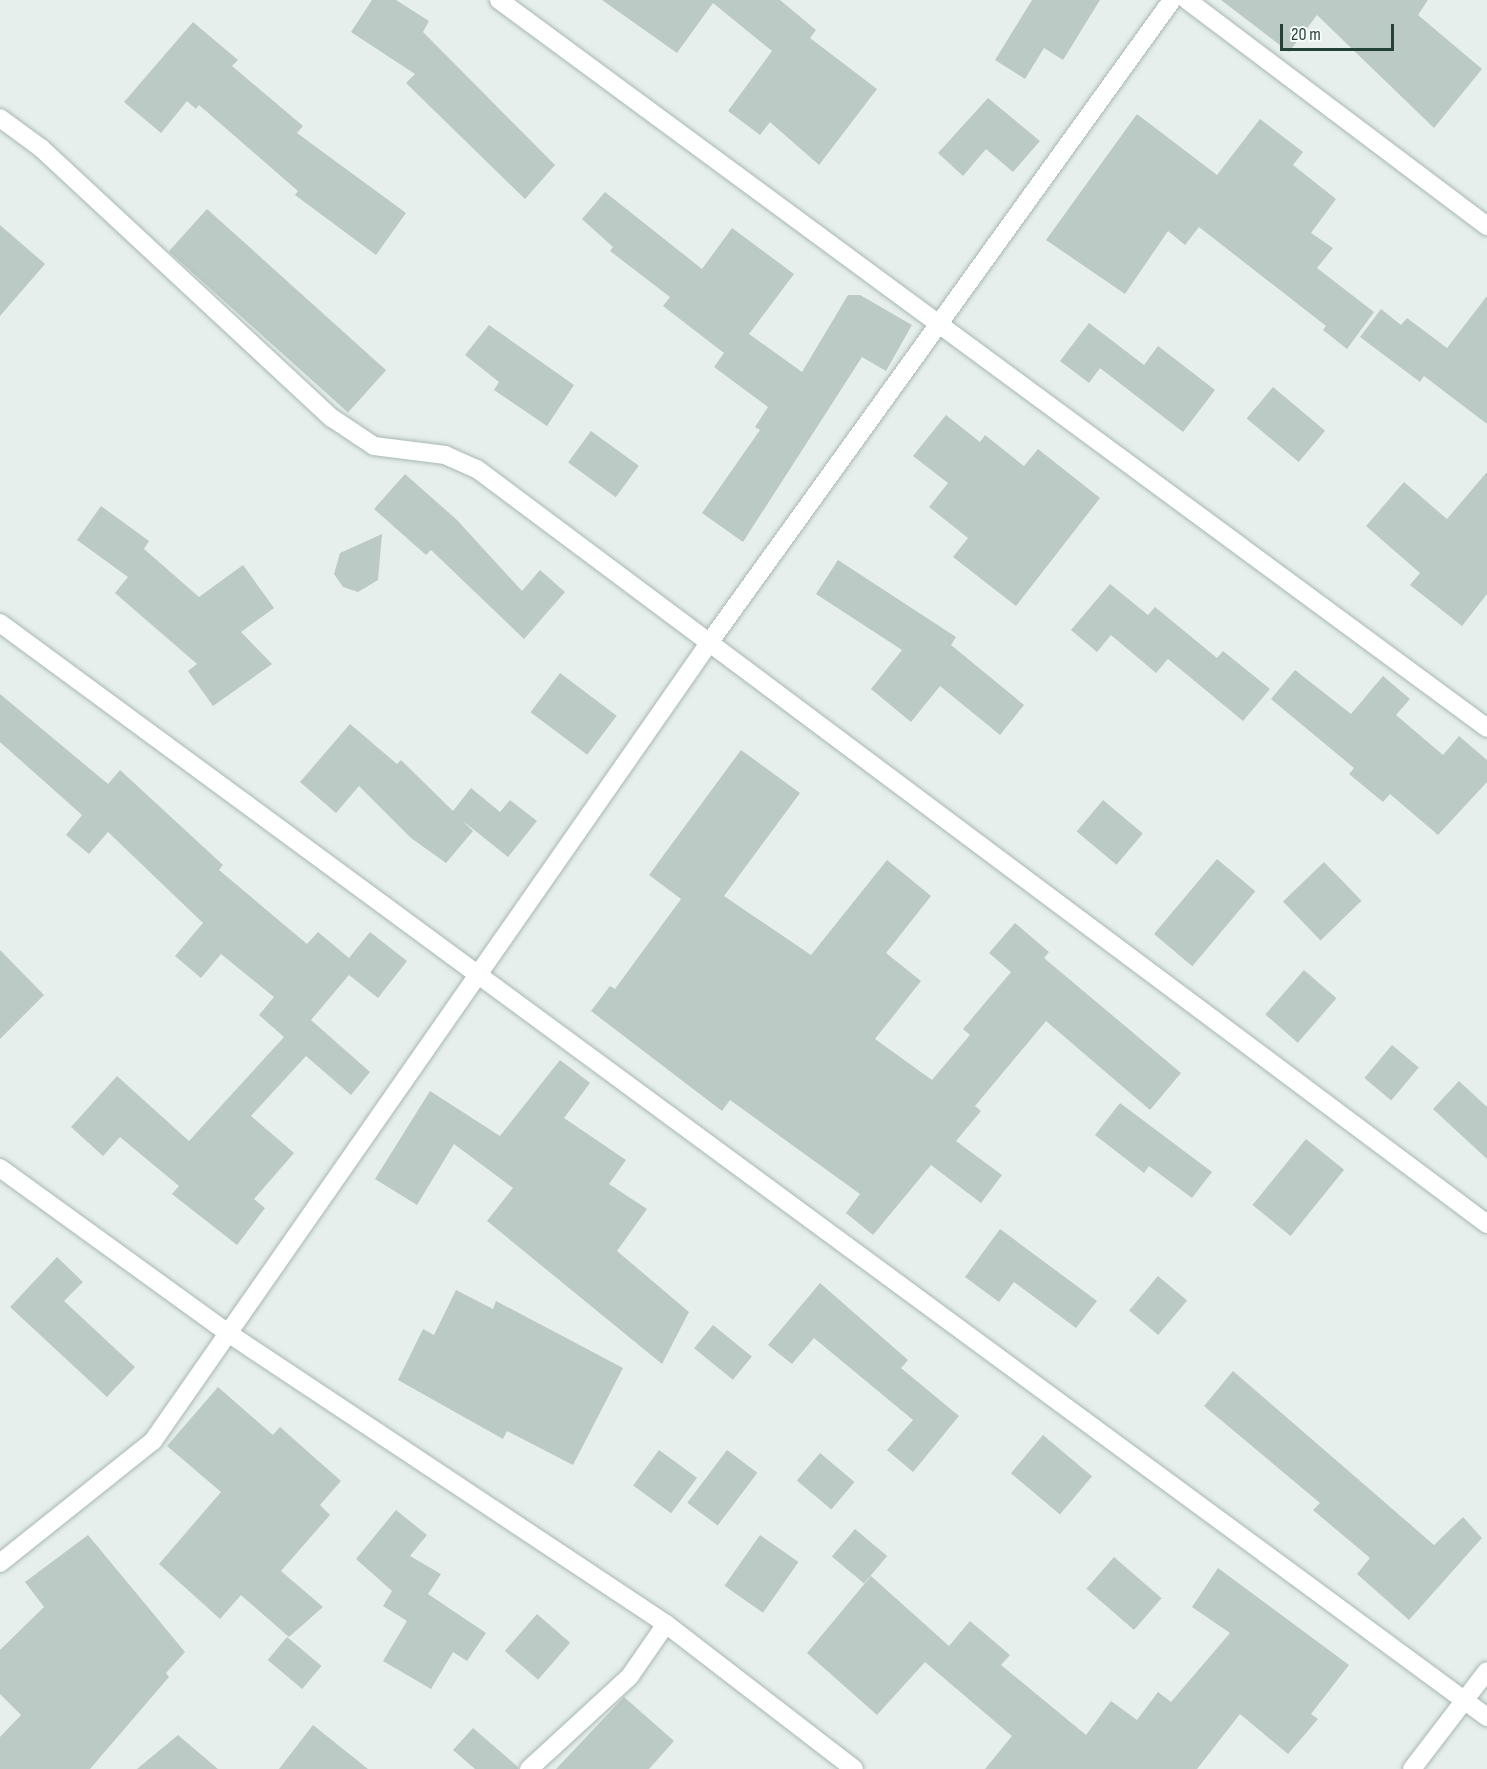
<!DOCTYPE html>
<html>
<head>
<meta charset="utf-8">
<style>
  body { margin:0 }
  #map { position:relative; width:1487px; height:1769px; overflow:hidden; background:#e6efeb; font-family:"Sofia Sans Condensed",sans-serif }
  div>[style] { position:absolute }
  .building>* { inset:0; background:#bbcac4; transform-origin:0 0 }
  .roads { filter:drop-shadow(0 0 2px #a8b8b2) drop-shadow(0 0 2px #a8b8b2) }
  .minor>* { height:18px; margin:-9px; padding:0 9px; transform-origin:9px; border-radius:9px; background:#fff }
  span { translate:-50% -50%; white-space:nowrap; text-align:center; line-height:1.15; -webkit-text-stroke:5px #f7fbf9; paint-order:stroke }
  .scale { position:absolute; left:1280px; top:24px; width:114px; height:27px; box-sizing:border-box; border:3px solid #24423a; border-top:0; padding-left:8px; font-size:18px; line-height:21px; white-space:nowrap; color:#24423a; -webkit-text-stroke:4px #f7fbf9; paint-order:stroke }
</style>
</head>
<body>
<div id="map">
  <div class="building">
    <i style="clip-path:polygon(372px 0,396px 0,429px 21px,423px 32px,555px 165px,525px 199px,406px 83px,415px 74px,351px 32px)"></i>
    <i style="clip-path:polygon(602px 0,780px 0,816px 30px,810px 38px,877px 89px,819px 165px,770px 122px,760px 135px,728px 111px,772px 51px,713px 3px,677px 53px)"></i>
    <i style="clip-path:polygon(1032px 0,1100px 0,1063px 60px,1044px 48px,1025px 79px,995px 60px)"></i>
    <i style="clip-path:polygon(1221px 0,1428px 0,1418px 15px,1482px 69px,1434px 128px,1317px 15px,1289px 52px)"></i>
    <i style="clip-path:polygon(193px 22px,238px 60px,232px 66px,303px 126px,297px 133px,406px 213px,376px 255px,295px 195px,298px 191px,199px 105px,196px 109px,187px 101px,161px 133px,124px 102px)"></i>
    <i style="clip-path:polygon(988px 98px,1040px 141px,1013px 172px,986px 149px,963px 176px,938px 153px)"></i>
    <i style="clip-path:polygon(1137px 114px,1217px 175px,1260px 119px,1303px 152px,1293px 165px,1336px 199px,1311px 233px,1333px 248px,1317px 268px,1374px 312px,1347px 349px,1323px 330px,1326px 326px,1199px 227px,1185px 245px,1168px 231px,1125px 294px,1046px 240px)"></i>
    <i style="clip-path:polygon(605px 192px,702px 269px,732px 228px,794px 274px,749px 334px,802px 372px,848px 295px,860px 295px,912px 325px,886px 371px,862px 357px,743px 542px,702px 513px,760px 430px,755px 427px,768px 407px,714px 367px,724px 353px,663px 306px,670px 297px,610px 251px,613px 247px,582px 219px)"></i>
    <i style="left:207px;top:209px;width:241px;height:57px;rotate:42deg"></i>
    <i style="clip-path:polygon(0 225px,45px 264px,0 316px)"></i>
    <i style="clip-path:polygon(1487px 296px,1487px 424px,1424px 376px,1420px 382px,1360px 337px,1381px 309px,1401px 325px,1407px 318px,1447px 348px)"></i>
    <i style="clip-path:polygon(1089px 323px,1144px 365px,1158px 346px,1215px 390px,1183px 432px,1100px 368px,1089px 383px,1060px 361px)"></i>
    <i style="clip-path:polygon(489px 325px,574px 385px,547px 426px,494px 390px,499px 382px,465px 355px)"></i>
    <i style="left:1273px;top:387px;width:68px;height:41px;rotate:40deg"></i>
    <i style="clip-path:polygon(946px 415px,980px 442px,985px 435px,1024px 466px,1038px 449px,1100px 498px,1016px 606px,953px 557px,968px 538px,929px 507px,948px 483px,913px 456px)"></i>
    <i style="left:591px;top:431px;width:59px;height:39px;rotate:36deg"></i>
    <i style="clip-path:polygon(1487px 472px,1487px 594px,1462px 626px,1410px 585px,1420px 573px,1366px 526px,1404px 482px,1447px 519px)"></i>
    <i style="clip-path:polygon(405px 474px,457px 520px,522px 591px,540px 570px,565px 592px,524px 639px,431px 550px,426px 555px,374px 509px)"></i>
    <i style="clip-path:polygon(101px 506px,149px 541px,144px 549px,199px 597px,243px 565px,274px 608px,241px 632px,272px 664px,213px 706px,188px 671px,197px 664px,115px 593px,128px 577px,77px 540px)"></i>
    <i style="clip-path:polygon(382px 534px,378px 580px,358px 592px,343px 587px,334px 574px,340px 553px)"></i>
    <i style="clip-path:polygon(838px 560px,956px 637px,951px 645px,1024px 705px,1000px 735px,940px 686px,911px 722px,871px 689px,902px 650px,816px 594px)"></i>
    <i style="clip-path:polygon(1110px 584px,1148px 615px,1155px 607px,1217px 658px,1223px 651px,1270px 689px,1243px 721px,1168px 659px,1156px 673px,1111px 635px,1097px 652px,1071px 630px)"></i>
    <i style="clip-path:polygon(1295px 670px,1351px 714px,1383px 676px,1410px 699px,1396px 715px,1443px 755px,1459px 736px,1487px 760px,1487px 782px,1438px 835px,1390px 794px,1383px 802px,1349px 774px,1354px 768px,1271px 699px)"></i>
    <i style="left:560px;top:673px;width:71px;height:49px;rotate:37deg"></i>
    <i style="clip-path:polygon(0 694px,108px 784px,120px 770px,223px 865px,219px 870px,307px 944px,318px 932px,349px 958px,370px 932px,407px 961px,378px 998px,349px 975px,311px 1020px,370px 1072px,351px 1095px,306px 1056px,251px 1116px,294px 1153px,254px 1199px,265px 1208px,237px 1245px,172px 1194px,179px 1186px,120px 1137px,103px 1156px,71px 1127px,117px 1076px,189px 1141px,284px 1037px,259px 1015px,274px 997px,221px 954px,201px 978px,175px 956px,203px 923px,108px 832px,89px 854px,66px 835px,82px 815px,0 742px)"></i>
    <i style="clip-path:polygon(350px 724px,397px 764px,401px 760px,453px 811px,471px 788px,500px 812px,510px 800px,537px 821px,508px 857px,463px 821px,473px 831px,446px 863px,411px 838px,359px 786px,336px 813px,300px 782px)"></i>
    <i style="clip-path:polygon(741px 750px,800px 793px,724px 896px,811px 955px,887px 860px,931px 896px,886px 953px,921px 981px,875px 1039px,932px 1080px,970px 1035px,963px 1029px,1011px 972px,989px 953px,1015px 923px,1049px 952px,1044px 958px,1181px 1073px,1150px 1110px,1046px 1021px,975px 1106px,981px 1111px,956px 1141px,1002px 1175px,981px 1203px,931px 1165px,873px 1235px,846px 1213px,860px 1194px,730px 1100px,722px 1111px,591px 1011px,610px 986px,615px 989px,681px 899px,649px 875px)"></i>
    <i style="left:1103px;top:800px;width:52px;height:41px;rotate:40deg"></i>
    <i style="left:1217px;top:859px;width:50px;height:98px;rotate:40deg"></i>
    <i style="left:1324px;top:862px;width:54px;height:57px;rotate:46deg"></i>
    <i style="clip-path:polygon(0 950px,44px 995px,0 1039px)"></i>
    <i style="left:1304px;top:970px;width:43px;height:59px;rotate:41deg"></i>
    <i style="left:1392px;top:1045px;width:35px;height:43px;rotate:40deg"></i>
    <i style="clip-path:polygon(560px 1060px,590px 1083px,564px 1118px,626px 1160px,609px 1184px,647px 1209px,617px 1251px,689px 1312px,662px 1364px,487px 1221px,513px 1188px,454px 1144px,417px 1205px,375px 1179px,430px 1091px,500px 1136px)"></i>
    <i style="clip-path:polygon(1459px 1081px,1487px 1107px,1487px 1159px,1433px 1109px)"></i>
    <i style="clip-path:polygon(1120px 1103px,1212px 1172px,1192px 1198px,1149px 1166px,1144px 1173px,1095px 1135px)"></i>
    <i style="left:1306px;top:1139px;width:49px;height:85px;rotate:39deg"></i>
    <i style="clip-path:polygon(1000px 1229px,1097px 1301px,1076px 1328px,1014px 1282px,999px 1302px,965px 1277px)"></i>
    <i style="clip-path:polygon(57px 1257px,83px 1282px,64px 1301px,135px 1367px,107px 1397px,10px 1307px)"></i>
    <i style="left:1158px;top:1276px;width:38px;height:45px;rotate:40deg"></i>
    <i style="clip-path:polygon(820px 1283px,908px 1360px,901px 1368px,959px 1416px,913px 1472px,887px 1450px,913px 1420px,814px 1338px,792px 1364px,768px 1345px)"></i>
    <i style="clip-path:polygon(456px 1290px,493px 1309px,496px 1301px,623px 1368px,573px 1465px,507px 1431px,503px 1439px,398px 1380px,423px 1329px,434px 1335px)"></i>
    <i style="left:713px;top:1325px;width:50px;height:30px;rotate:39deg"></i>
    <i style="clip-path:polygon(1233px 1371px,1434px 1545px,1463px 1517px,1482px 1538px,1409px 1620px,1357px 1574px,1370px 1558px,1313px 1510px,1320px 1503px,1204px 1406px)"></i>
    <i style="clip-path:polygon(218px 1387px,273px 1435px,280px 1427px,341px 1481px,320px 1505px,330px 1515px,281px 1571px,323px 1607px,289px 1637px,241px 1595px,220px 1619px,159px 1564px,221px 1492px,167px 1446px)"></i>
    <i style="left:1043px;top:1435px;width:64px;height:50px;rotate:40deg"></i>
    <i style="left:659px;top:1450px;width:47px;height:44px;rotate:36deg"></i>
    <i style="left:727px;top:1450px;width:38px;height:66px;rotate:37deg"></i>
    <i style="left:820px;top:1453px;width:45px;height:36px;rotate:40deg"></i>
    <i style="clip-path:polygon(396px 1510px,427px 1535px,410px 1556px,441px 1574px,428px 1594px,486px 1633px,467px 1661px,453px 1652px,431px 1689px,383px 1661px,407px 1621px,383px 1606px,392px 1591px,356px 1559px)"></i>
    <i style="left:855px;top:1529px;width:42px;height:36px;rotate:40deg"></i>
    <i style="clip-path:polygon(88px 1535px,185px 1652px,166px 1673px,169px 1677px,90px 1769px,0 1769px,0 1737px,21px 1715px,0 1694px,0 1650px,44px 1607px,25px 1582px)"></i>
    <i style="left:760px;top:1535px;width:47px;height:62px;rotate:35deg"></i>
    <i style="left:1114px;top:1557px;width:63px;height:42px;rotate:41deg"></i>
    <i style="clip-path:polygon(1218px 1568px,1349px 1665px,1311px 1714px,1318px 1719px,1288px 1754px,1240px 1714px,1197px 1769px,985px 1769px,1012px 1736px,925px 1662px,877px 1715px,807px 1653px,871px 1576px,949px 1646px,970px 1621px,1010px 1655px,1001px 1665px,1086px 1735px,1111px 1701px,1137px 1720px,1158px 1692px,1171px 1702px,1230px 1633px,1192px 1607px)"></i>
    <i style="left:537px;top:1614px;width:44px;height:49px;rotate:41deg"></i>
    <i style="left:287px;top:1637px;width:45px;height:30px;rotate:40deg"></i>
    <i style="clip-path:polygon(624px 1697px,674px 1741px,649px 1769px,556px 1769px)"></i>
    <i style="clip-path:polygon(313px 1725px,368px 1769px,279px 1769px)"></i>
    <i style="clip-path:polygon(473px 1728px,518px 1767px,518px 1769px,475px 1769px,453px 1750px)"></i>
    <i style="clip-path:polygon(178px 1735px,218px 1769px,137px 1769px)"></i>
  </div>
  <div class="roads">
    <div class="minor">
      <i style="left:499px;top:0;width:1227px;rotate:36.38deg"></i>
      <i style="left:1187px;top:0;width:376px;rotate:37deg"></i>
      <i style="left:0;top:118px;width:51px;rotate:36.2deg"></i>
      <i style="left:41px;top:148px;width:397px;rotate:42.9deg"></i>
      <i style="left:332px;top:418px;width:50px;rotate:33.7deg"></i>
      <i style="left:374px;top:446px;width:72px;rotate:7.2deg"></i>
      <i style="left:445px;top:455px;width:35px;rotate:24deg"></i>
      <i style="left:477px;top:469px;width:1261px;rotate:36.78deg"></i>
      <i style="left:0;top:623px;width:1846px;rotate:36.34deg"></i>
      <i style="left:0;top:1168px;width:281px;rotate:35.9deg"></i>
      <i style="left:228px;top:1333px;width:526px;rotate:33.6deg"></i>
      <i style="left:666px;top:1624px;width:237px;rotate:37.6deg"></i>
      <i style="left:0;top:1563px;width:196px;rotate:-38.6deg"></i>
      <i style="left:153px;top:1441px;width:973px;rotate:-55.13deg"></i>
      <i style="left:709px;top:643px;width:792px;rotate:-54.24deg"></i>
      <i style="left:529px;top:1769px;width:137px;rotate:-42.6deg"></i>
      <i style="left:630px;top:1676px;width:63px;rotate:-55.3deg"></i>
      <i style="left:1412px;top:1769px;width:123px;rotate:-52.6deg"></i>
    </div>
  </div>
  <div class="scale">20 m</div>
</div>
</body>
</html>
